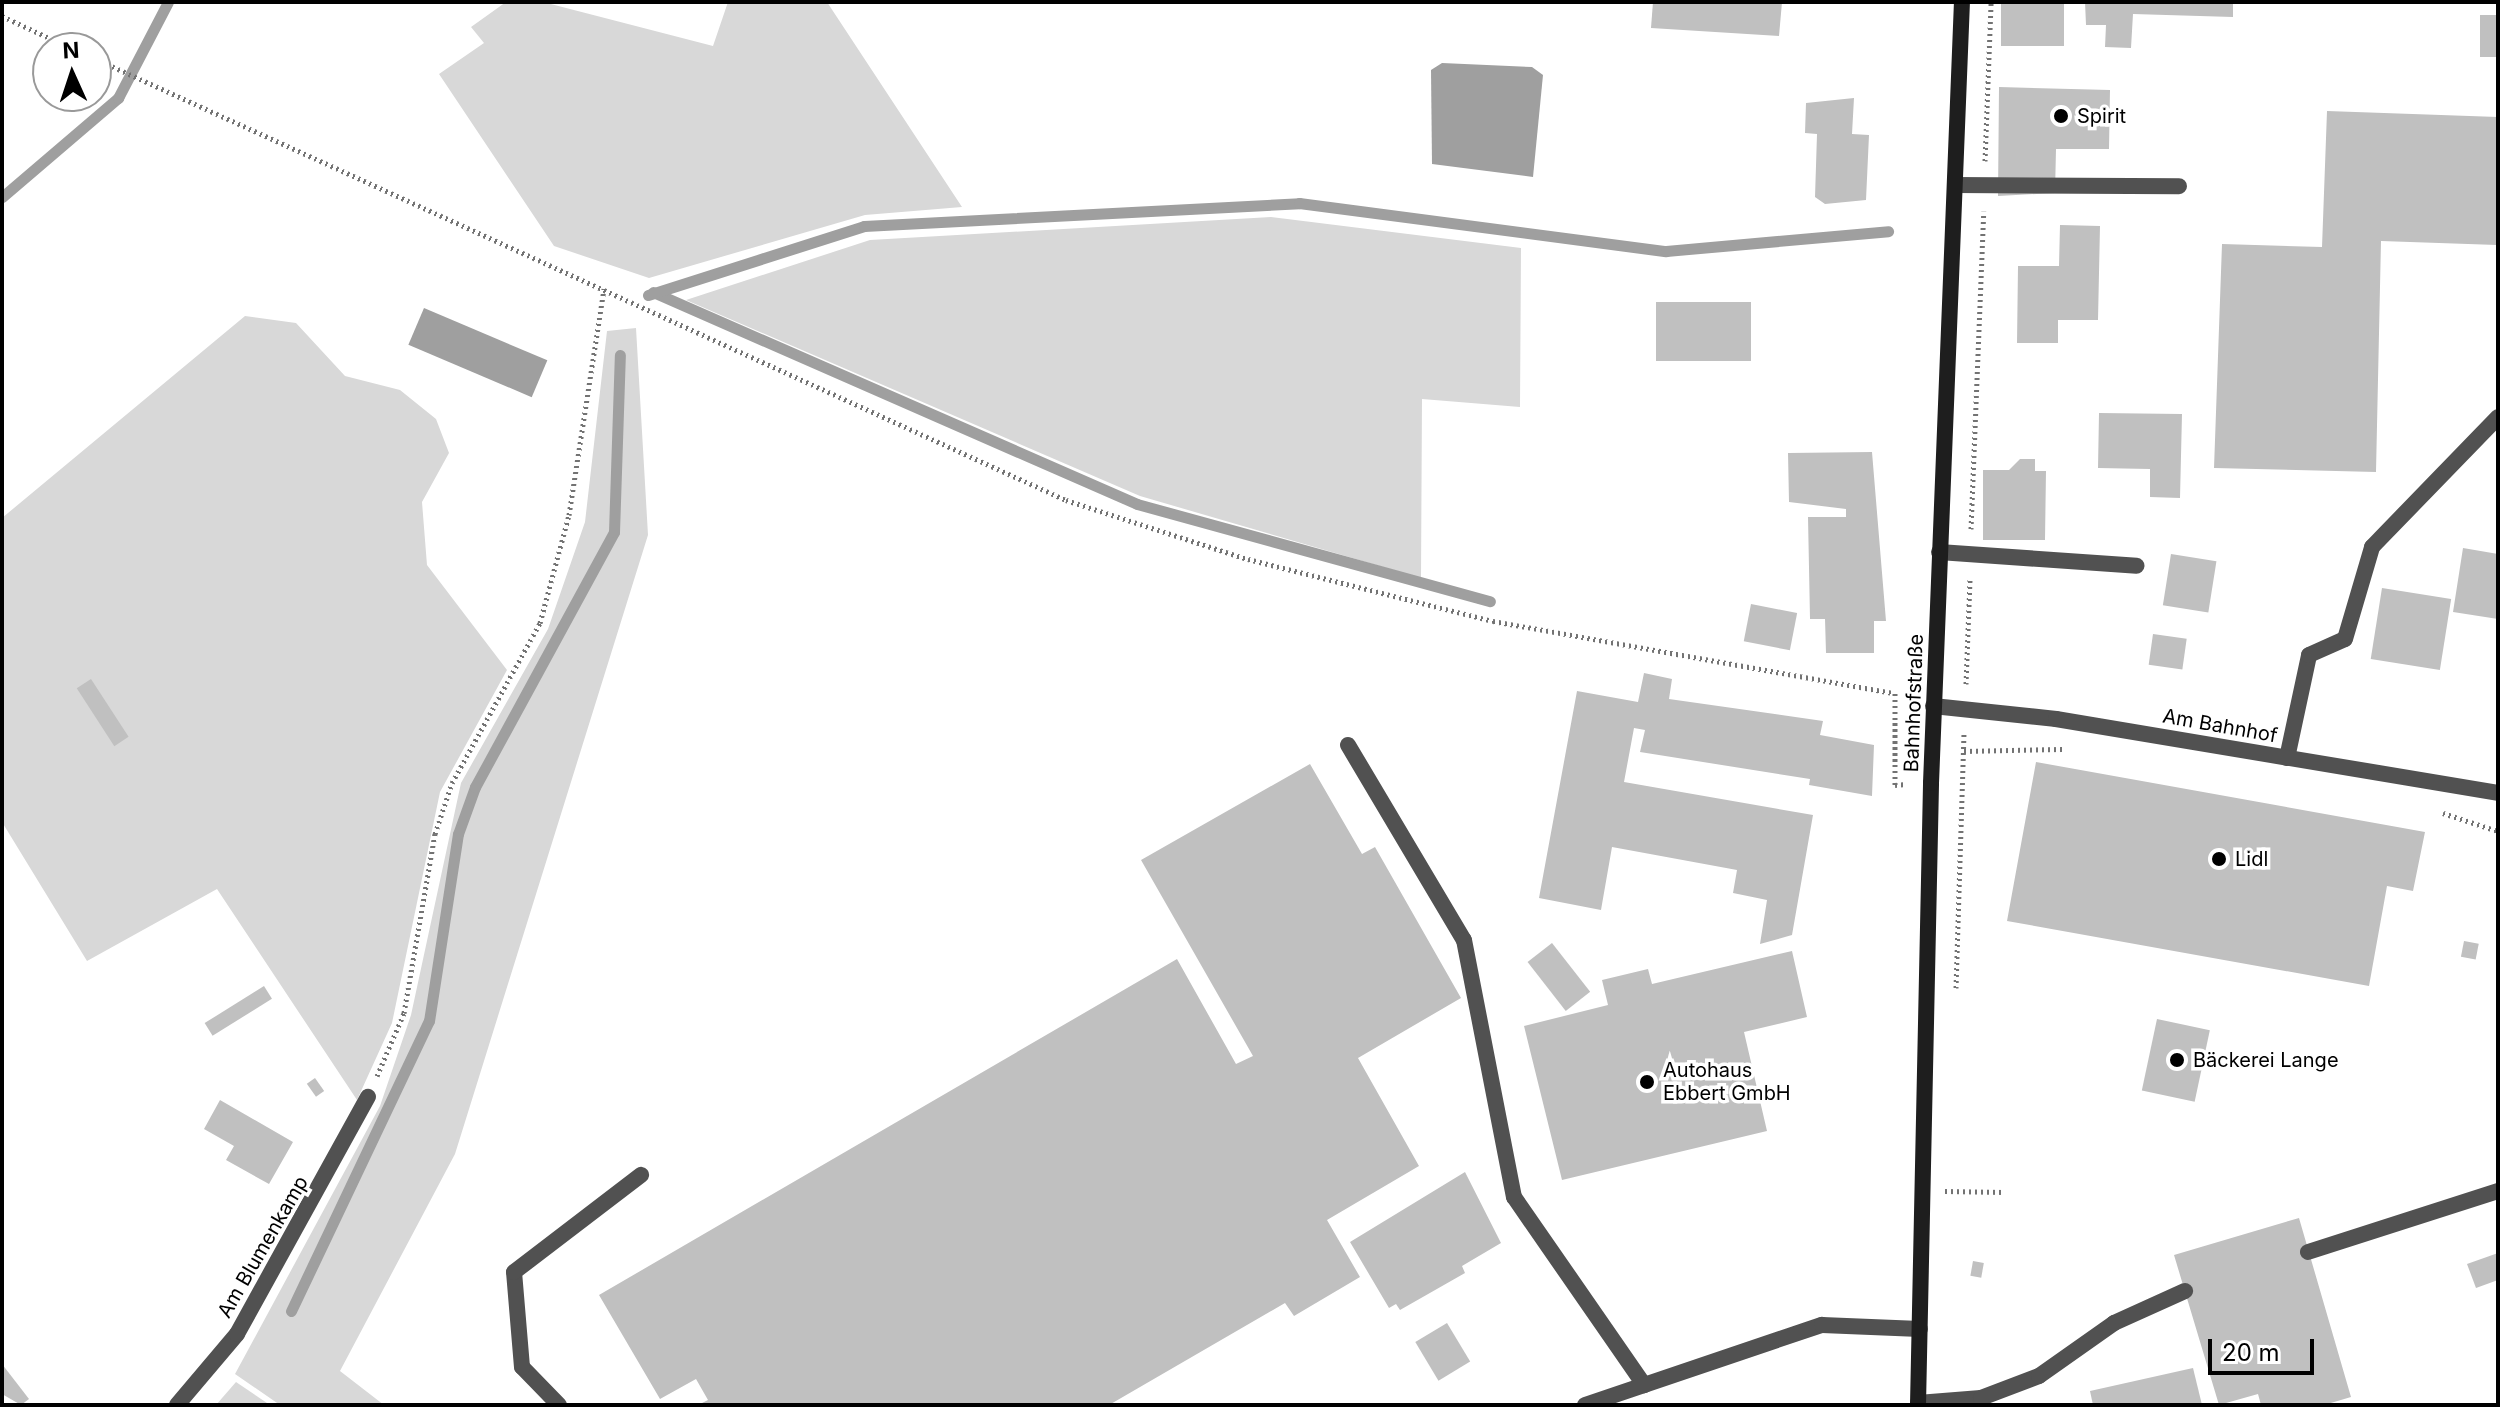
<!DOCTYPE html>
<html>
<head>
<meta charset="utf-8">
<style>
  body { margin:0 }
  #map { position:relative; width:2500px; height:1407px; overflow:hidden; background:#fff; font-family:Inter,sans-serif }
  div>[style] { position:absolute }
  .green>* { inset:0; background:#d8d8d8 }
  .water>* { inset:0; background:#9f9f9f; transform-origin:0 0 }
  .stream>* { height:11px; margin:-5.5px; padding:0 5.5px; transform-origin:5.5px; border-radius:5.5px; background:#9f9f9f }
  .building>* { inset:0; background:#c0c0c0; transform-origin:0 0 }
  .path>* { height:5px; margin-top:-2.5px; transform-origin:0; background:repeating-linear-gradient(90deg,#737373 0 2px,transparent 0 6px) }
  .service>* { height:16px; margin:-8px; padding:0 8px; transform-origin:8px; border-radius:8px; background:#515151 }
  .minor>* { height:16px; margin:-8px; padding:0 8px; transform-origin:8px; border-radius:8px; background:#515151 }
  .secondary>* { height:16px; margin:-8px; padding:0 8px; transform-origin:8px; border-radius:8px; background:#1e1e1e }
  .dots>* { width:22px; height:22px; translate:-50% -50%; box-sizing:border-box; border:4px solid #fff; border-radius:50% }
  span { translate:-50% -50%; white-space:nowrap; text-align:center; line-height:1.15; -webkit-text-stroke:7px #fff; paint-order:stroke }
  .poi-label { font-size:20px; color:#000 }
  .left { translate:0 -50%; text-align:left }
  .street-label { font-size:20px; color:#000 }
  .frame { position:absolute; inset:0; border:4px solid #000; pointer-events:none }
  .north { position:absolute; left:32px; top:32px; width:80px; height:80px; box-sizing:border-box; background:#fff; border:2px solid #999; border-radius:50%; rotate:357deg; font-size:22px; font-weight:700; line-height:32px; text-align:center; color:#000 }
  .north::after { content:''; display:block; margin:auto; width:28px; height:36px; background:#000; clip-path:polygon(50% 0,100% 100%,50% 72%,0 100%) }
  .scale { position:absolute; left:2208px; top:1339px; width:106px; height:36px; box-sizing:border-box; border:4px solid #000; border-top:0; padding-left:10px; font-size:24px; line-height:28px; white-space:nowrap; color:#000; -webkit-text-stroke:6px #fff; paint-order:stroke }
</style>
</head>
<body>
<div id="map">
  <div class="green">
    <i style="clip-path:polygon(506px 2px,543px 2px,713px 46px,728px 2px,827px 2px,962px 207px,865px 215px,649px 278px,554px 246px,439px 74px,484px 43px,471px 27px)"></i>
    <i style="clip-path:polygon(1271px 217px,1521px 248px,1520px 407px,1422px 399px,1421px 578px,1140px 496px,686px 300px,870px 240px)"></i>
    <i style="clip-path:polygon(245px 316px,296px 323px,345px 376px,400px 390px,436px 419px,449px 453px,422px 502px,427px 565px,507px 670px,440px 792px,392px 1023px,357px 1100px,217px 889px,87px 961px,2px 822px,2px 518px)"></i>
    <i style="clip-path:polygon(636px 328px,648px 535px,455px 1154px,340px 1371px,384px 1405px,280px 1405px,235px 1374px,380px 1106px,411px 1015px,461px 783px,548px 629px,585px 522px,607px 331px)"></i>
    <i style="clip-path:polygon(236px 1382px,270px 1405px,216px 1405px)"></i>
  </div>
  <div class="water">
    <i style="clip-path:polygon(1442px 63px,1532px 67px,1543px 75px,1533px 177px,1432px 164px,1431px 70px)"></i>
    <i style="left:424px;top:308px;width:134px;height:40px;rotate:23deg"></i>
  </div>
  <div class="stream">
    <i style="left:2px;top:197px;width:153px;rotate:-40.5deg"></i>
    <i style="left:118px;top:98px;width:108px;rotate:-62.5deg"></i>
    <i style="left:653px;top:292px;width:528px;rotate:23.65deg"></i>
    <i style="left:1137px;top:504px;width:366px;rotate:15.4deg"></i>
    <i style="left:648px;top:295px;width:227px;rotate:-17.7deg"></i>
    <i style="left:864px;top:226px;width:436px;rotate:-3deg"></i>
    <i style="left:1299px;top:203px;width:370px;rotate:7.5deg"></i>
    <i style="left:1666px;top:251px;width:223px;rotate:-5.1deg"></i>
    <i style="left:291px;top:1311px;width:321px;rotate:-64.6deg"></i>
    <i style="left:429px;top:1021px;width:189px;rotate:-81.2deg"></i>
    <i style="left:458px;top:834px;width:50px;rotate:-70.1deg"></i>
    <i style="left:475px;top:787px;width:290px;rotate:-61.4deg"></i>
    <i style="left:614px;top:532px;width:177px;rotate:-88.1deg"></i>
  </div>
  <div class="building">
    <i style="clip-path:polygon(1653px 2px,1782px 2px,1779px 36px,1651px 28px)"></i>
    <i style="left:2001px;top:2px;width:63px;height:44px"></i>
    <i style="clip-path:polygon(2085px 2px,2233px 2px,2233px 17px,2133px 14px,2131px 48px,2105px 47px,2106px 25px,2086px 25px)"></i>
    <i style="left:2480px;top:15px;width:18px;height:42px"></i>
    <i style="clip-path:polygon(1999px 87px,2110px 90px,2109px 149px,2056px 149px,2055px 193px,1998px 196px)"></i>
    <i style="clip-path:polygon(1854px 98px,1852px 134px,1869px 135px,1866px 200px,1825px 204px,1815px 197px,1817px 134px,1805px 133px,1806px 103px)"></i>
    <i style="clip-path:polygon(2327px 111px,2498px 117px,2497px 245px,2381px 241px,2376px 472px,2214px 468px,2222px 244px,2322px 247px)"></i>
    <i style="clip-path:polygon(2060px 225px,2100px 226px,2098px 320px,2058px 320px,2058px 343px,2017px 343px,2018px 266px,2059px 266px)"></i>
    <i style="left:1656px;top:302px;width:95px;height:59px"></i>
    <i style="clip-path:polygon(2099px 413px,2182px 414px,2180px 498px,2150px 497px,2150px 469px,2098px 468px)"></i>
    <i style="clip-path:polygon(1872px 452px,1886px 621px,1874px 621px,1874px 653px,1826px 653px,1825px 619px,1810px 619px,1808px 517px,1846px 517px,1846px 509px,1789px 502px,1788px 453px)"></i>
    <i style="clip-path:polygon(2020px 459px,2035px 459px,2035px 471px,2046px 471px,2045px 540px,1983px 540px,1983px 470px,2009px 470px)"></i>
    <i style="clip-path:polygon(2463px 548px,2498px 554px,2498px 619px,2453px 612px)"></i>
    <i style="left:2171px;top:554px;width:46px;height:52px;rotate:9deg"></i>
    <i style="left:2382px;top:588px;width:70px;height:72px;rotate:9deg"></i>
    <i style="left:1751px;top:604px;width:47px;height:38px;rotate:11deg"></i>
    <i style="left:2153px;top:634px;width:34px;height:31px;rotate:8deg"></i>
    <i style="clip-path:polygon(1644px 673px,1672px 679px,1669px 699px,1823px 721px,1820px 735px,1874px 745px,1872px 796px,1809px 785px,1810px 779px,1640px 752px,1645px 730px,1634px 728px,1624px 782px,1813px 815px,1792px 935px,1760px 944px,1767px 900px,1733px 893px,1737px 870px,1612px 847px,1601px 910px,1539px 898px,1577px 691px,1638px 702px)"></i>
    <i style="left:91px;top:679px;width:69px;height:17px;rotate:57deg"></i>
    <i style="clip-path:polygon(2036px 762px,2425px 832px,2413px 891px,2387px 886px,2369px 986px,2007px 921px)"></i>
    <i style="clip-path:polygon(1310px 764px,1362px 854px,1375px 847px,1461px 998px,1358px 1058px,1419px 1166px,1327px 1220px,1360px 1277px,1294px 1316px,1285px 1303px,1109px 1405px,698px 1405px,708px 1400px,696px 1379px,660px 1399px,599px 1295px,1177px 959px,1236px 1064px,1253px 1056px,1141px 860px)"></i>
    <i style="left:2464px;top:941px;width:15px;height:16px;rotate:11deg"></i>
    <i style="left:1552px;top:943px;width:62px;height:31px;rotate:52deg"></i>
    <i style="clip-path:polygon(1792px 951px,1807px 1017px,1744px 1032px,1767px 1131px,1562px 1180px,1524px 1026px,1608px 1005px,1602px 980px,1648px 969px,1652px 984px)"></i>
    <i style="left:264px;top:986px;width:15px;height:70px;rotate:58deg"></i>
    <i style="left:2157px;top:1019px;width:54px;height:73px;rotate:12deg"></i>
    <i style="left:315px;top:1078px;width:16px;height:10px;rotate:55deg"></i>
    <i style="clip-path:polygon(220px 1100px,293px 1142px,269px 1184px,226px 1160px,234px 1146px,204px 1129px)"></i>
    <i style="clip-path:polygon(1465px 1172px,1501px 1243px,1462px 1266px,1465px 1273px,1400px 1310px,1396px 1304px,1389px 1308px,1350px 1242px)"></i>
    <i style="clip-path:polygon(2299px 1218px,2351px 1397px,2324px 1405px,2261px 1405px,2258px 1394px,2219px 1405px,2174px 1255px)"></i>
    <i style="clip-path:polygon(2498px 1253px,2498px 1280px,2476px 1288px,2467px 1264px)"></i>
    <i style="left:1973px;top:1261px;width:11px;height:15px;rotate:10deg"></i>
    <i style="left:1447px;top:1323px;width:45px;height:37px;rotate:59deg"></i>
    <i style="clip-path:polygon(2px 1364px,29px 1399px,21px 1405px,2px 1394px)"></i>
    <i style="clip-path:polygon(2193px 1368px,2202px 1405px,2093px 1405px,2090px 1391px)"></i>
  </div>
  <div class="path">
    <i style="left:2px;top:16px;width:76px;rotate:24.9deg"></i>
    <i style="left:96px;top:59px;width:1066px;rotate:24.45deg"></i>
    <i style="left:1066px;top:500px;width:191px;rotate:18deg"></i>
    <i style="left:1248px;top:559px;width:253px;rotate:14.2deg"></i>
    <i style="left:1493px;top:621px;width:408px;rotate:10.2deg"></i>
    <i style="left:1895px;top:693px;width:92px;rotate:90deg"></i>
    <i style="left:1895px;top:785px;width:11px;rotate:-5deg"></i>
    <i style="left:1985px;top:161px;width:159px;rotate:-87.8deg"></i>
    <i style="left:1971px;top:529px;width:318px;rotate:-87.7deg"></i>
    <i style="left:1966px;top:684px;width:106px;rotate:-87.8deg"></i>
    <i style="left:1964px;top:751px;width:99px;rotate:-1.2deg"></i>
    <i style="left:2443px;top:813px;width:58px;rotate:18.1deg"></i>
    <i style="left:1956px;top:988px;width:254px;rotate:-88.2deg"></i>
    <i style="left:377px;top:1076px;width:69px;rotate:-66.8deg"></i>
    <i style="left:404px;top:1013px;width:182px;rotate:-80.2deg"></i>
    <i style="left:435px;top:834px;width:54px;rotate:-71.6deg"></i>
    <i style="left:452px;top:783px;width:183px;rotate:-61.2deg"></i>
    <i style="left:540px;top:623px;width:112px;rotate:-75deg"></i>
    <i style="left:569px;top:515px;width:229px;rotate:-81.2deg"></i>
    <i style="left:1945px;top:1191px;width:59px;rotate:1deg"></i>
  </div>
  <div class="service">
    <i style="left:1955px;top:185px;width:224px;rotate:0.3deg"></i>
    <i style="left:1939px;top:552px;width:198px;rotate:4deg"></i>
    <i style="left:1348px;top:745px;width:227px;rotate:59.3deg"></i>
    <i style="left:1464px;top:940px;width:262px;rotate:79deg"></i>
    <i style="left:1514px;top:1197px;width:229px;rotate:55.3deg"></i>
    <i style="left:2287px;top:758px;width:105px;rotate:-77.9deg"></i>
    <i style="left:2309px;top:655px;width:39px;rotate:-24deg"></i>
    <i style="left:2345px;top:639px;width:96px;rotate:-73.6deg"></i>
    <i style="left:2372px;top:547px;width:181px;rotate:-45.9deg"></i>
    <i style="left:2308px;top:1252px;width:200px;rotate:-17.8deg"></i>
    <i style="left:1918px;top:1403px;width:63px;rotate:-4.5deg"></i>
    <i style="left:1981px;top:1398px;width:62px;rotate:-20.8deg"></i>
    <i style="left:2039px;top:1376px;width:92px;rotate:-35.2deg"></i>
    <i style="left:2114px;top:1323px;width:78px;rotate:-24.3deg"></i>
    <i style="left:559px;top:1405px;width:53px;rotate:-134.2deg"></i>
    <i style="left:522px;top:1367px;width:95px;rotate:-94.8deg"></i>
    <i style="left:514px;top:1272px;width:160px;rotate:-37.4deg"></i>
    <i style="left:1585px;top:1405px;width:250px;rotate:-18.7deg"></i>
    <i style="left:1822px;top:1325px;width:98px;rotate:2.3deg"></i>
  </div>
  <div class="minor">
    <i style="left:1933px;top:706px;width:124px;rotate:6deg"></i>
    <i style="left:2056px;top:719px;width:448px;rotate:9.5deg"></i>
    <i style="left:177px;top:1405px;width:93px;rotate:-49.8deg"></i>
    <i style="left:237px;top:1334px;width:271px;rotate:-61.1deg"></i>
  </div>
  <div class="secondary">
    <i style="left:1918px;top:1405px;width:622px;rotate:-88.8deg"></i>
    <i style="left:1931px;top:783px;width:782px;rotate:-87.73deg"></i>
  </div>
  <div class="dots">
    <i style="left:2061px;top:116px;background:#000"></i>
    <i style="left:2219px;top:859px;background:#000"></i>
    <i style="left:2177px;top:1060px;background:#000"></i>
    <i style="left:1647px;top:1082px;background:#000"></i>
  </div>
  <div class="poi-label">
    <span class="left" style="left:2077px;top:116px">Spirit</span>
    <span class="left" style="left:2235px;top:859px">Lidl</span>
    <span class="left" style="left:2193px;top:1060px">Bäckerei Lange</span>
    <span class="left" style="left:1663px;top:1082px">Autohaus<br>Ebbert GmbH</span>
  </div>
  <div class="street-label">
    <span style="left:1914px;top:703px;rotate:-88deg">Bahnhofstraße</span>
    <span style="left:2220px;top:726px;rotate:10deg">Am Bahnhof</span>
    <span style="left:263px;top:1247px;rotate:-60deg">Am Blumenkamp</span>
  </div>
  <div class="frame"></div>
  <div class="north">N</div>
  <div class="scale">20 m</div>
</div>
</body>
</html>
